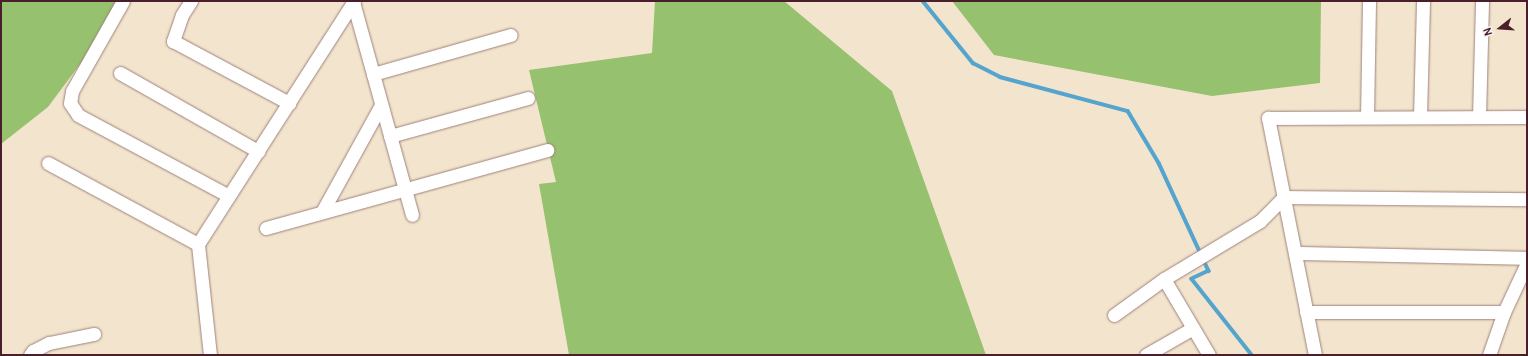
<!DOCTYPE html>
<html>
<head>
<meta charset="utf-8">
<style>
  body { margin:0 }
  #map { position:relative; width:1528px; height:356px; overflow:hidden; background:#f3e4cd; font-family:Pangolin,sans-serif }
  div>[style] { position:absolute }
  .green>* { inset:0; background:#96c16e }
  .stream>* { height:3.5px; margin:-1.75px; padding:0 1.75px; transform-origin:1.75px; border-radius:1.75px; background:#54a4ce }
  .roads { filter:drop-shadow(0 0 1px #9e827c) drop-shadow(0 0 1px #9e827c) }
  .minor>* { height:13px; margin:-6.5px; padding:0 6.5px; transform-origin:6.5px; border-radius:6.5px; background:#fff }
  span { translate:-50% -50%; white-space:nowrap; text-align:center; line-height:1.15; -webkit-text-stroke:3px #f6f6f2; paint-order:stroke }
  .frame { position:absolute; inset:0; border:2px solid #4a1f2b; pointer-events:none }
  .north { position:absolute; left:1480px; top:8px; width:40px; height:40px; -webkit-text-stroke:3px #f6f6f2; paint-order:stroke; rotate:253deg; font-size:11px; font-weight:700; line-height:16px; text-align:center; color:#4a1f2b }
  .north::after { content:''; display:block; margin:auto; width:14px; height:18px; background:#4a1f2b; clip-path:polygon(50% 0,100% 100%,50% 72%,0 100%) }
</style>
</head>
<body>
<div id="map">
  <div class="green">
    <i style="clip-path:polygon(1px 1px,127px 1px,48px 107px,1px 144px)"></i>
    <i style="clip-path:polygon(655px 1px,784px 1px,892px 91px,986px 355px,569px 355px,539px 184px,556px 182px,529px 70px,652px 53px)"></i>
    <i style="clip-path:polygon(952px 1px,1321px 1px,1320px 83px,1212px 96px,994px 55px)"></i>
  </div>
  <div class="stream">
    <i style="left:923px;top:1px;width:80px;rotate:51.1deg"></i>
    <i style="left:973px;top:63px;width:30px;rotate:27deg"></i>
    <i style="left:1000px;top:77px;width:132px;rotate:14.9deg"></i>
    <i style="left:1128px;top:111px;width:61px;rotate:59.2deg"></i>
    <i style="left:1159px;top:163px;width:119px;rotate:65.2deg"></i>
    <i style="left:1209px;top:271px;width:19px;rotate:155deg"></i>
    <i style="left:1192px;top:279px;width:97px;rotate:51.7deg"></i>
  </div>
  <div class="roads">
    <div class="minor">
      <i style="left:123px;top:1px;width:103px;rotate:119.5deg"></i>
      <i style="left:72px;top:91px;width:12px;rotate:99deg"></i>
      <i style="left:70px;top:103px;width:14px;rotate:56deg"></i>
      <i style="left:78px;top:115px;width:171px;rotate:28.2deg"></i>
      <i style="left:191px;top:1px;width:17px;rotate:123deg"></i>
      <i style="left:182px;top:15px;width:28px;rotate:109deg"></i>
      <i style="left:173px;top:41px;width:132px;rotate:28.1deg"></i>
      <i style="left:353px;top:2px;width:221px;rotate:74.5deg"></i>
      <i style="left:120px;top:73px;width:159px;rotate:29.5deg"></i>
      <i style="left:373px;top:74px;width:143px;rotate:-15.8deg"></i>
      <i style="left:1367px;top:117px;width:116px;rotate:-89deg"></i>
      <i style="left:1420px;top:117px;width:116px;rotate:-88.5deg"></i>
      <i style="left:1479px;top:117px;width:116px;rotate:-88.5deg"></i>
      <i style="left:390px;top:136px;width:143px;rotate:-15.4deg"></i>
      <i style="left:48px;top:163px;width:170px;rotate:28.4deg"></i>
      <i style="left:322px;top:212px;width:122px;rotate:-61.1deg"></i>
      <i style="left:266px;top:228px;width:292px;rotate:-15.5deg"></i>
      <i style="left:1295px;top:253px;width:232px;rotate:1.2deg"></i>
      <i style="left:1306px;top:312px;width:198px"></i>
      <i style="left:1114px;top:315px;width:62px;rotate:-35.8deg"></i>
      <i style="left:30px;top:355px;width:5px;rotate:-53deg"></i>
      <i style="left:33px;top:351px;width:18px;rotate:-27deg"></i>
      <i style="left:49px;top:343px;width:46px;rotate:-11.3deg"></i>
      <i style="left:210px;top:355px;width:112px;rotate:-96.2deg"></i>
      <i style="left:198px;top:244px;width:289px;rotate:-57.3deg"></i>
      <i style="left:1146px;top:355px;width:54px;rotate:-29.9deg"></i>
      <i style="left:1209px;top:355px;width:88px;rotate:-120.6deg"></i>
      <i style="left:1164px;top:279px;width:112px;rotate:-31.1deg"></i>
      <i style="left:1260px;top:221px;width:34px;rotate:-45deg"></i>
      <i style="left:1284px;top:197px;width:243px;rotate:0.5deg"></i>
      <i style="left:1315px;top:355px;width:242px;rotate:-101.2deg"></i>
      <i style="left:1268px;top:118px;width:259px;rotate:-0.2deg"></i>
      <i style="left:1489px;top:355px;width:46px;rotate:-70.8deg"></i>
      <i style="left:1504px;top:312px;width:54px;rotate:-64.9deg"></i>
    </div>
  </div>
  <div class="frame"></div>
  <div class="north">N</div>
</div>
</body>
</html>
